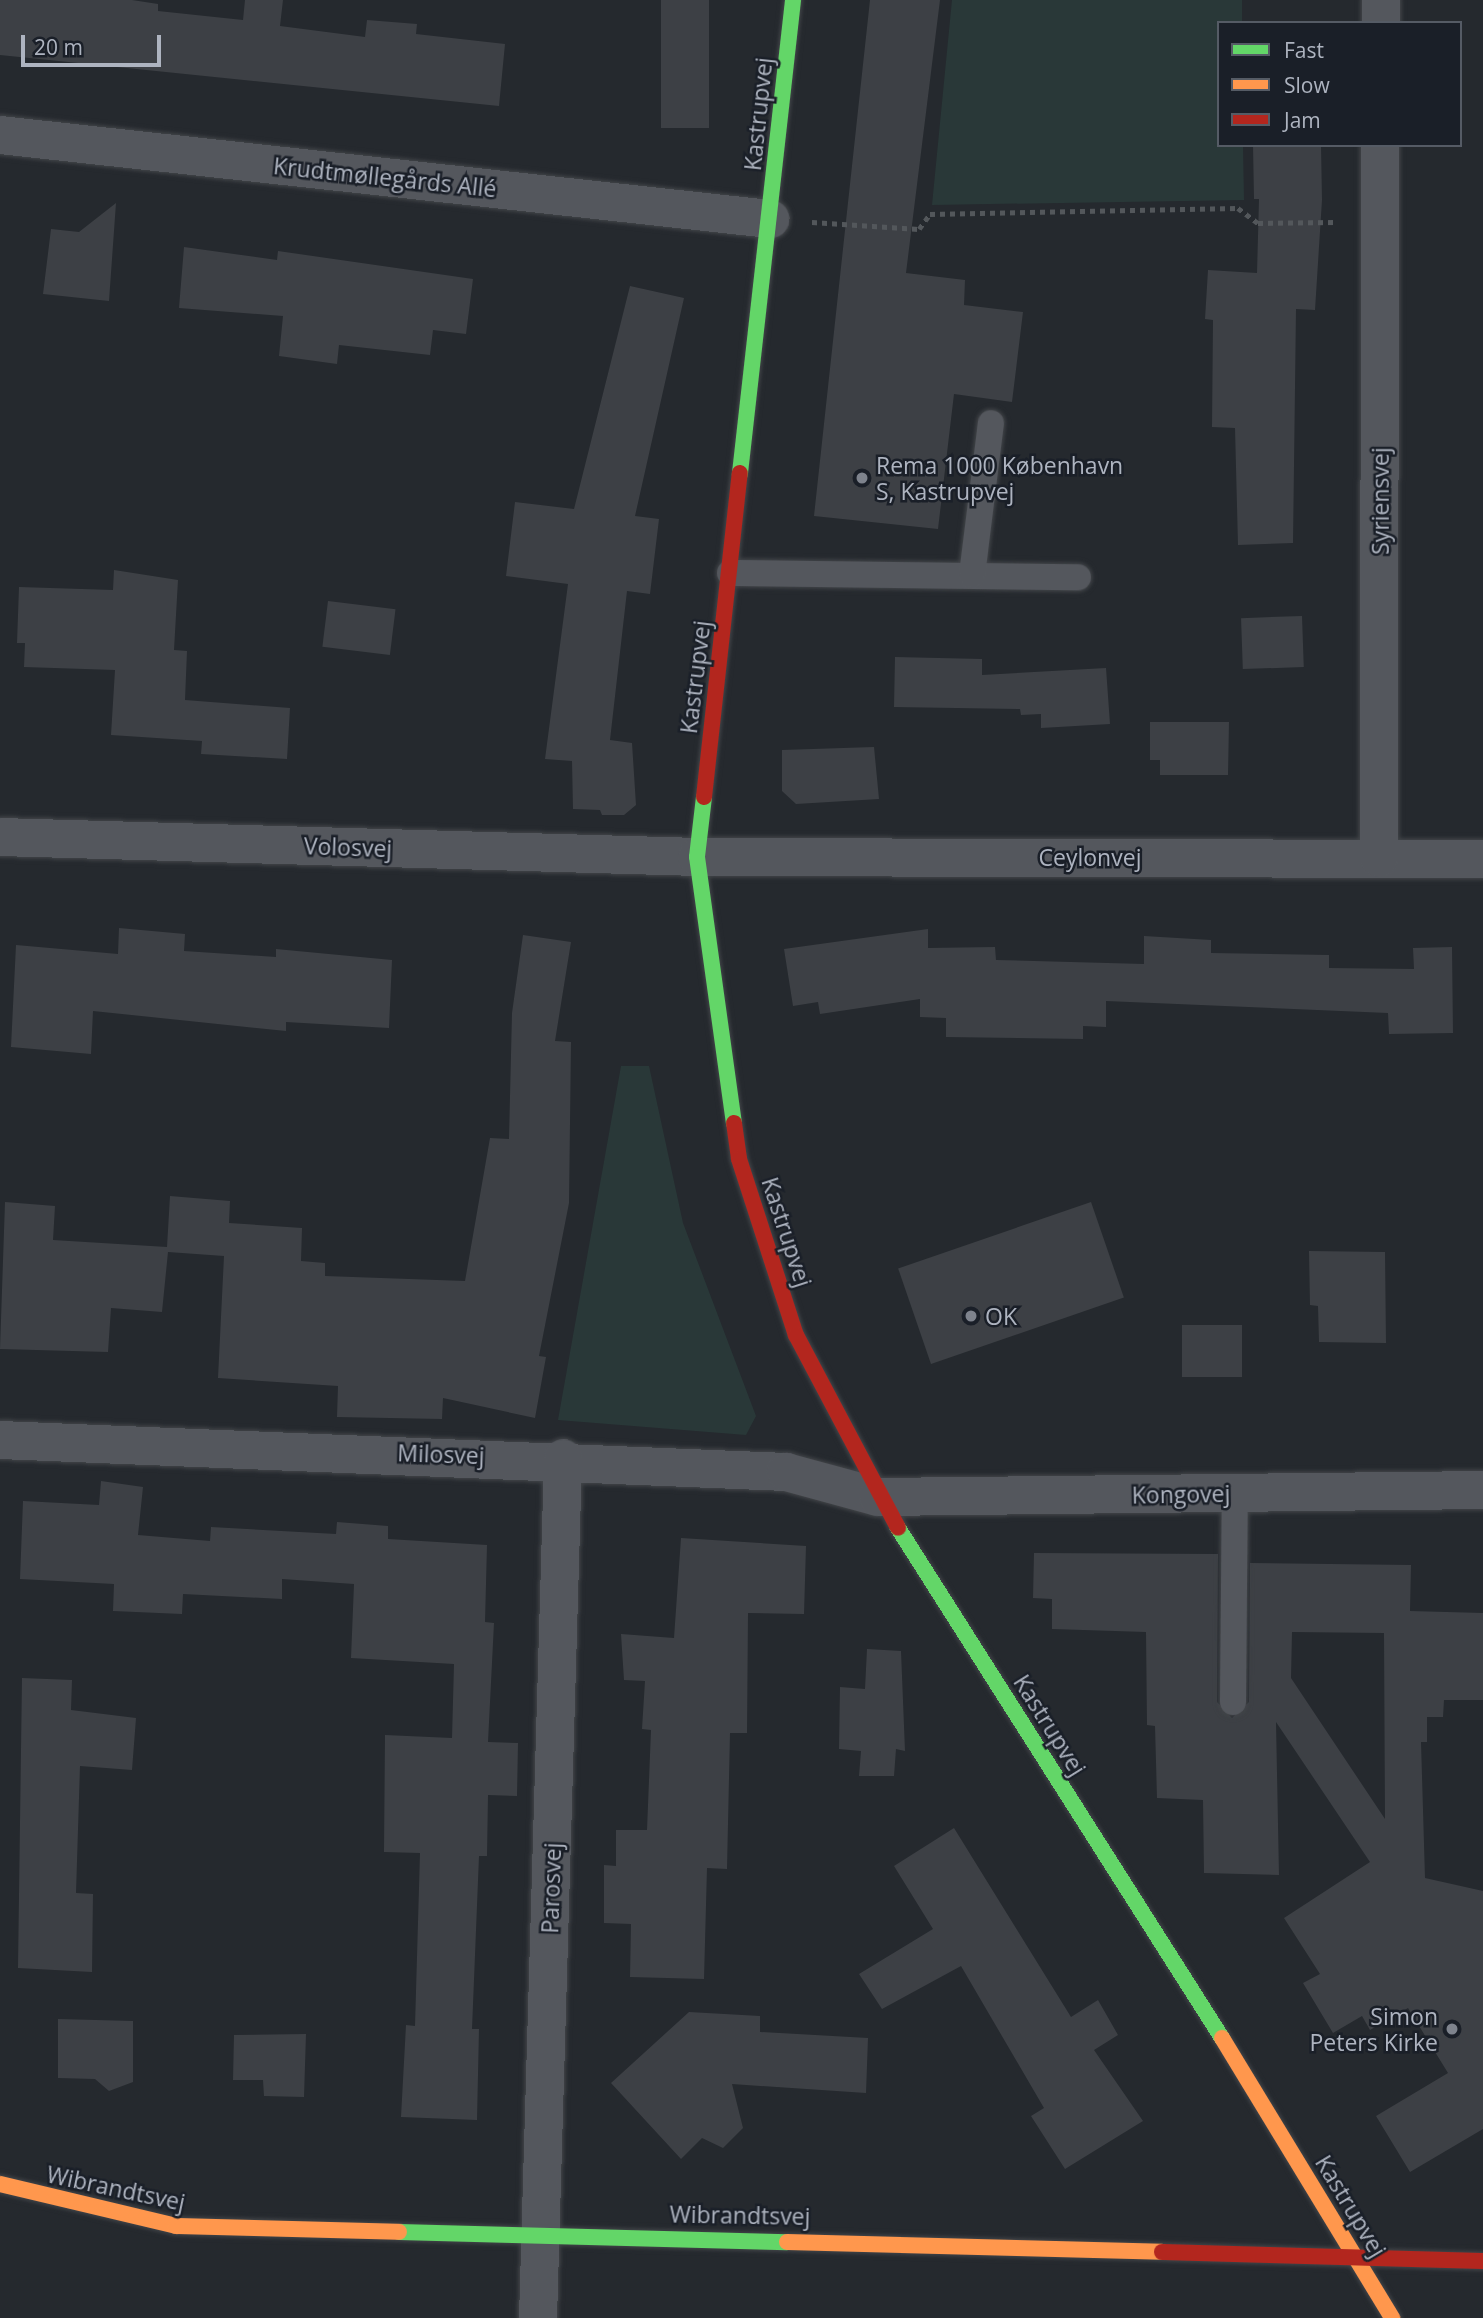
<!DOCTYPE html>
<html>
<head>
<meta charset="utf-8">
<style>
  body { margin:0 }
  #map { position:relative; width:1483px; height:2318px; overflow:hidden; background:#25292e; font-family:"Open Sans",sans-serif }
  div>[style] { position:absolute }
  .green>* { inset:0; background:#293838 }
  .building>* { inset:0; background:#3d4045; transform-origin:0 0 }
  .path>* { height:4.5px; margin-top:-2.25px; transform-origin:0; background:repeating-linear-gradient(90deg,#53575b 0 5px,transparent 0 10px) }
  .roads { filter:drop-shadow(0 0 2px #424549) drop-shadow(0 0 2px #424549) }
  .lane>* { height:26px; margin:-13px; padding:0 13px; transform-origin:13px; border-radius:13px; background:#54575d }
  .street>* { height:38px; margin:-19px; padding:0 19px; transform-origin:19px; border-radius:19px; background:#54575d }
  .fast>* { height:16px; margin:-8px; padding:0 8px; transform-origin:8px; border-radius:8px; background:#63d668 }
  .slow>* { height:16px; margin:-8px; padding:0 8px; transform-origin:8px; border-radius:8px; background:#ff974d }
  .jam>* { height:16px; margin:-8px; padding:0 8px; transform-origin:8px; border-radius:8px; background:#b3261e }
  .dots>* { width:19px; height:19px; translate:-50% -50%; box-sizing:border-box; border:4px solid #1a1f28; border-radius:50% }
  span { translate:-50% -50%; white-space:nowrap; text-align:center; line-height:1.15; -webkit-text-stroke:5px #1a1f28; paint-order:stroke }
  .street-label { font-size:23px; color:#aeb4c0 }
  .poi-label { font-size:23px; color:#aeb4c0 }
  .left { translate:0 -50%; text-align:left }
  .right { translate:-100% -50%; text-align:right }
  .legend { position:absolute; left:1217px; top:21px; width:245px; height:126px; box-sizing:border-box; background:#1a1f28; border:2px solid #555b65; margin:0; padding:9px 12px; list-style:none; font-size:21px; color:#aeb4c0 }
  .legend li { display:flex; align-items:center; gap:14px; height:35px }
  .legend b { width:35px; border:2px solid #555b65 }
  .scale { position:absolute; left:21px; top:35px; width:140px; height:32px; box-sizing:border-box; border:4px solid #aeb4c0; border-top:0; padding-left:9px; font-size:21px; line-height:24px; white-space:nowrap; color:#aeb4c0; -webkit-text-stroke:5px #1a1f28; paint-order:stroke }
</style>
</head>
<body>
<div id="map">
  <div class="green">
    <i style="clip-path:polygon(952px 0,1242px 0,1242px 23px,1219px 23px,1219px 145px,1243px 145px,1244px 200px,932px 205px)"></i>
    <i style="clip-path:polygon(621px 1066px,649px 1066px,683px 1223px,756px 1416px,746px 1435px,558px 1420px)"></i>
  </div>
  <div class="building">
    <i style="clip-path:polygon(0 0,132px 0,158px 4px,158px 11px,243px 20px,245px 0,283px 0,280px 26px,365px 37px,367px 20px,417px 24px,416px 34px,505px 44px,499px 106px,0 55px)"></i>
    <i style="left:661px;top:0;width:48px;height:128px"></i>
    <i style="clip-path:polygon(870px 0,940px 0,906px 273px,965px 280px,964px 305px,1023px 312px,1012px 402px,954px 394px,938px 529px,814px 516px)"></i>
    <i style="clip-path:polygon(1253px 145px,1321px 145px,1322px 200px,1315px 310px,1296px 309px,1293px 543px,1238px 545px,1235px 428px,1212px 427px,1213px 320px,1205px 319px,1208px 270px,1257px 273px,1259px 199px,1254px 199px)"></i>
    <i style="clip-path:polygon(116px 203px,109px 301px,43px 294px,51px 229px,79px 232px)"></i>
    <i style="clip-path:polygon(184px 247px,277px 260px,278px 251px,473px 279px,466px 334px,433px 330px,430px 355px,339px 345px,337px 364px,279px 356px,283px 316px,179px 308px)"></i>
    <i style="clip-path:polygon(630px 286px,684px 298px,635px 516px,659px 519px,650px 594px,627px 591px,610px 740px,632px 743px,636px 805px,624px 815px,602px 815px,600px 810px,573px 809px,572px 761px,545px 759px,568px 584px,506px 576px,515px 502px,574px 509px)"></i>
    <i style="clip-path:polygon(114px 570px,178px 580px,174px 650px,187px 651px,185px 700px,290px 708px,287px 759px,201px 754px,202px 741px,111px 735px,115px 670px,24px 667px,25px 643px,17px 643px,19px 587px,113px 590px)"></i>
    <i style="left:328px;top:601px;width:68px;height:46px;rotate:7deg"></i>
    <i style="left:1302px;top:616px;width:51px;height:61px;rotate:88deg"></i>
    <i style="clip-path:polygon(895px 657px,982px 659px,982px 675px,1106px 668px,1110px 724px,1041px 728px,1041px 714px,1021px 715px,1020px 709px,894px 707px)"></i>
    <i style="clip-path:polygon(1150px 722px,1229px 722px,1228px 775px,1160px 775px,1160px 760px,1150px 760px)"></i>
    <i style="clip-path:polygon(874px 747px,879px 799px,796px 804px,782px 791px,782px 750px)"></i>
    <i style="clip-path:polygon(119px 928px,185px 934px,184px 951px,276px 957px,276px 949px,392px 960px,389px 1028px,286px 1022px,286px 1031px,93px 1011px,91px 1054px,11px 1047px,16px 945px,118px 954px)"></i>
    <i style="clip-path:polygon(928px 929px,928px 948px,995px 947px,996px 960px,1144px 964px,1144px 936px,1211px 940px,1211px 953px,1329px 955px,1329px 968px,1414px 969px,1413px 948px,1452px 947px,1453px 1033px,1389px 1034px,1388px 1013px,1106px 1001px,1106px 1027px,1083px 1026px,1083px 1039px,946px 1037px,946px 1018px,920px 1017px,920px 999px,820px 1014px,818px 1002px,793px 1006px,784px 949px)"></i>
    <i style="clip-path:polygon(523px 935px,571px 942px,555px 1041px,571px 1042px,569px 1203px,539px 1356px,546px 1357px,535px 1418px,443px 1398px,442px 1419px,337px 1417px,338px 1386px,218px 1378px,224px 1256px,168px 1252px,162px 1312px,111px 1308px,108px 1352px,0 1349px,5px 1202px,55px 1206px,53px 1240px,167px 1247px,170px 1196px,230px 1201px,229px 1223px,302px 1228px,301px 1261px,325px 1263px,325px 1276px,465px 1281px,490px 1138px,509px 1139px,512px 1013px)"></i>
    <i style="left:1091px;top:1202px;width:101px;height:204px;rotate:71deg"></i>
    <i style="clip-path:polygon(1309px 1251px,1385px 1252px,1386px 1343px,1319px 1342px,1318px 1306px,1310px 1305px)"></i>
    <i style="left:1182px;top:1325px;width:60px;height:52px"></i>
    <i style="clip-path:polygon(101px 1481px,143px 1487px,138px 1535px,210px 1541px,211px 1527px,336px 1534px,337px 1522px,388px 1526px,388px 1539px,487px 1545px,485px 1622px,494px 1623px,488px 1742px,518px 1743px,517px 1796px,488px 1795px,487px 1856px,479px 1856px,472px 2029px,479px 2029px,477px 2120px,401px 2117px,406px 2025px,415px 2026px,420px 1853px,384px 1852px,385px 1735px,452px 1738px,454px 1664px,351px 1658px,354px 1584px,282px 1579px,282px 1599px,183px 1594px,182px 1614px,113px 1611px,114px 1584px,20px 1579px,23px 1501px,99px 1505px)"></i>
    <i style="clip-path:polygon(681px 1538px,806px 1546px,804px 1614px,748px 1613px,747px 1733px,730px 1733px,727px 1869px,707px 1868px,704px 1979px,630px 1977px,631px 1924px,604px 1923px,604px 1865px,616px 1866px,616px 1830px,647px 1830px,651px 1730px,642px 1729px,645px 1681px,624px 1680px,621px 1634px,674px 1638px)"></i>
    <i style="clip-path:polygon(evenodd,1034px 1553px,1218px 1554px,1217px 1702px,1232px 1718px,1249px 1702px,1250px 1563px,1411px 1565px,1410px 1611px,1483px 1613px,1483px 1700px,1444px 1700px,1443px 1717px,1427px 1717px,1427px 1742px,1421px 1742px,1425px 1878px,1483px 1891px,1483px 2129px,1410px 2172px,1376px 2116px,1448px 2073px,1408px 2008px,1370px 2030px,1362px 2016px,1333px 2033px,1303px 1983px,1320px 1974px,1284px 1918px,1370px 1862px,1276px 1722px,1279px 1875px,1204px 1873px,1203px 1800px,1157px 1798px,1155px 1726px,1147px 1725px,1146px 1632px,1052px 1629px,1052px 1599px,1033px 1598px,1034px 1553px,1292px 1632px,1384px 1633px,1385px 1819px,1291px 1678px,1292px 1632px)"></i>
    <i style="clip-path:polygon(867px 1649px,901px 1651px,905px 1751px,896px 1749px,894px 1776px,859px 1776px,861px 1751px,839px 1749px,840px 1687px,865px 1689px)"></i>
    <i style="clip-path:polygon(22px 1678px,72px 1680px,71px 1710px,136px 1718px,132px 1770px,80px 1766px,76px 1893px,93px 1894px,92px 1972px,18px 1968px)"></i>
    <i style="clip-path:polygon(954px 1828px,1071px 2017px,1098px 2000px,1118px 2035px,1094px 2050px,1143px 2121px,1065px 2169px,1031px 2116px,1044px 2108px,961px 1966px,882px 2009px,859px 1974px,933px 1929px,894px 1866px)"></i>
    <i style="clip-path:polygon(689px 2012px,760px 2016px,760px 2032px,868px 2038px,866px 2093px,732px 2084px,743px 2128px,723px 2148px,702px 2138px,681px 2159px,611px 2083px)"></i>
    <i style="clip-path:polygon(58px 2019px,133px 2021px,133px 2082px,109px 2091px,95px 2079px,58px 2078px)"></i>
    <i style="clip-path:polygon(306px 2034px,304px 2097px,264px 2096px,263px 2080px,233px 2080px,234px 2035px)"></i>
  </div>
  <div class="path">
    <i style="left:812px;top:222px;width:107px;rotate:3.7deg"></i>
    <i style="left:919px;top:229px;width:19px;rotate:-54deg"></i>
    <i style="left:930px;top:214px;width:308px;rotate:-1.1deg"></i>
    <i style="left:1238px;top:208px;width:25px;rotate:37deg"></i>
    <i style="left:1258px;top:223px;width:79px;rotate:-0.7deg"></i>
  </div>
  <div class="roads">
    <div class="lane">
      <i style="left:730px;top:573px;width:348px;rotate:0.7deg"></i>
      <i style="left:972px;top:575px;width:153px;rotate:-82.9deg"></i>
      <i style="left:1233px;top:1702px;width:209px;rotate:-89.5deg"></i>
    </div>
    <div class="street">
      <i style="left:1381px;top:23px;width:23px;rotate:-90deg"></i>
      <i style="left:0;top:135px;width:775px;rotate:6.23deg"></i>
      <i style="left:0;top:837px;width:697px;rotate:1.64deg"></i>
      <i style="left:697px;top:857px;width:786px;rotate:0.15deg"></i>
      <i style="left:1379px;top:858px;width:713px;rotate:-89.92deg"></i>
      <i style="left:0;top:1440px;width:787px;rotate:2.33deg"></i>
      <i style="left:786px;top:1472px;width:95px;rotate:15.2deg"></i>
      <i style="left:878px;top:1497px;width:605px;rotate:-0.66deg"></i>
      <i style="left:538px;top:2318px;width:860px;rotate:-88.33deg"></i>
    </div>
    <div class="fast">
      <i style="left:740px;top:473px;width:476px;rotate:-83.6deg"></i>
      <i style="left:704px;top:797px;width:60px;rotate:96.7deg"></i>
      <i style="left:697px;top:857px;width:269px;rotate:82.1deg"></i>
      <i style="left:898px;top:1528px;width:604px;rotate:57.57deg"></i>
      <i style="left:399px;top:2232px;width:388px;rotate:1.5deg"></i>
    </div>
    <div class="slow">
      <i style="left:1222px;top:2038px;width:328px;rotate:58.7deg"></i>
      <i style="left:0;top:2184px;width:181px;rotate:13.4deg"></i>
      <i style="left:176px;top:2226px;width:223px;rotate:1.5deg"></i>
      <i style="left:787px;top:2242px;width:375px;rotate:1.5deg"></i>
    </div>
    <div class="jam">
      <i style="left:704px;top:797px;width:326px;rotate:-83.7deg"></i>
      <i style="left:734px;top:1123px;width:36px;rotate:82deg"></i>
      <i style="left:739px;top:1159px;width:185px;rotate:72.1deg"></i>
      <i style="left:796px;top:1335px;width:218px;rotate:62.1deg"></i>
      <i style="left:1162px;top:2252px;width:321px;rotate:1.6deg"></i>
    </div>
  </div>
  <div class="dots">
    <i style="left:862px;top:478px;background:#7e838d"></i>
    <i style="left:971px;top:1316px;background:#7e838d"></i>
    <i style="left:1452px;top:2029px;background:#7e838d"></i>
  </div>
  <div class="street-label">
    <span style="left:758px;top:114px;rotate:-84deg">Kastrupvej</span>
    <span style="left:385px;top:177px;rotate:6deg">Krudtmøllegårds Allé</span>
    <span style="left:1380px;top:501px;rotate:-90deg">Syriensvej</span>
    <span style="left:695px;top:677px;rotate:-83deg">Kastrupvej</span>
    <span style="left:348px;top:847px;rotate:2deg">Volosvej</span>
    <span style="left:1090px;top:857px">Ceylonvej</span>
    <span style="left:787px;top:1232px;rotate:72deg">Kastrupvej</span>
    <span style="left:441px;top:1454px;rotate:2deg">Milosvej</span>
    <span style="left:1181px;top:1494px;rotate:-1deg">Kongovej</span>
    <span style="left:1050px;top:1725px;rotate:58deg">Kastrupvej</span>
    <span style="left:551px;top:1888px;rotate:-88deg">Parosvej</span>
    <span style="left:116px;top:2188px;rotate:12deg">Wibrandtsvej</span>
    <span style="left:1351px;top:2206px;rotate:59deg">Kastrupvej</span>
    <span style="left:740px;top:2215px;rotate:1deg">Wibrandtsvej</span>
  </div>
  <div class="poi-label">
    <span class="left" style="left:876px;top:478px">Rema 1000 København<br>S, Kastrupvej</span>
    <span class="left" style="left:985px;top:1316px">OK</span>
    <span class="right" style="left:1438px;top:2029px">Simon<br>Peters Kirke</span>
  </div>
  <ul class="legend">
  <li><b style="height:9px;background:#63d668"></b>Fast</li>
  <li><b style="height:9px;background:#ff974d"></b>Slow</li>
  <li><b style="height:9px;background:#b3261e"></b>Jam</li>
  </ul>
  <div class="scale">20 m</div>
</div>
</body>
</html>
